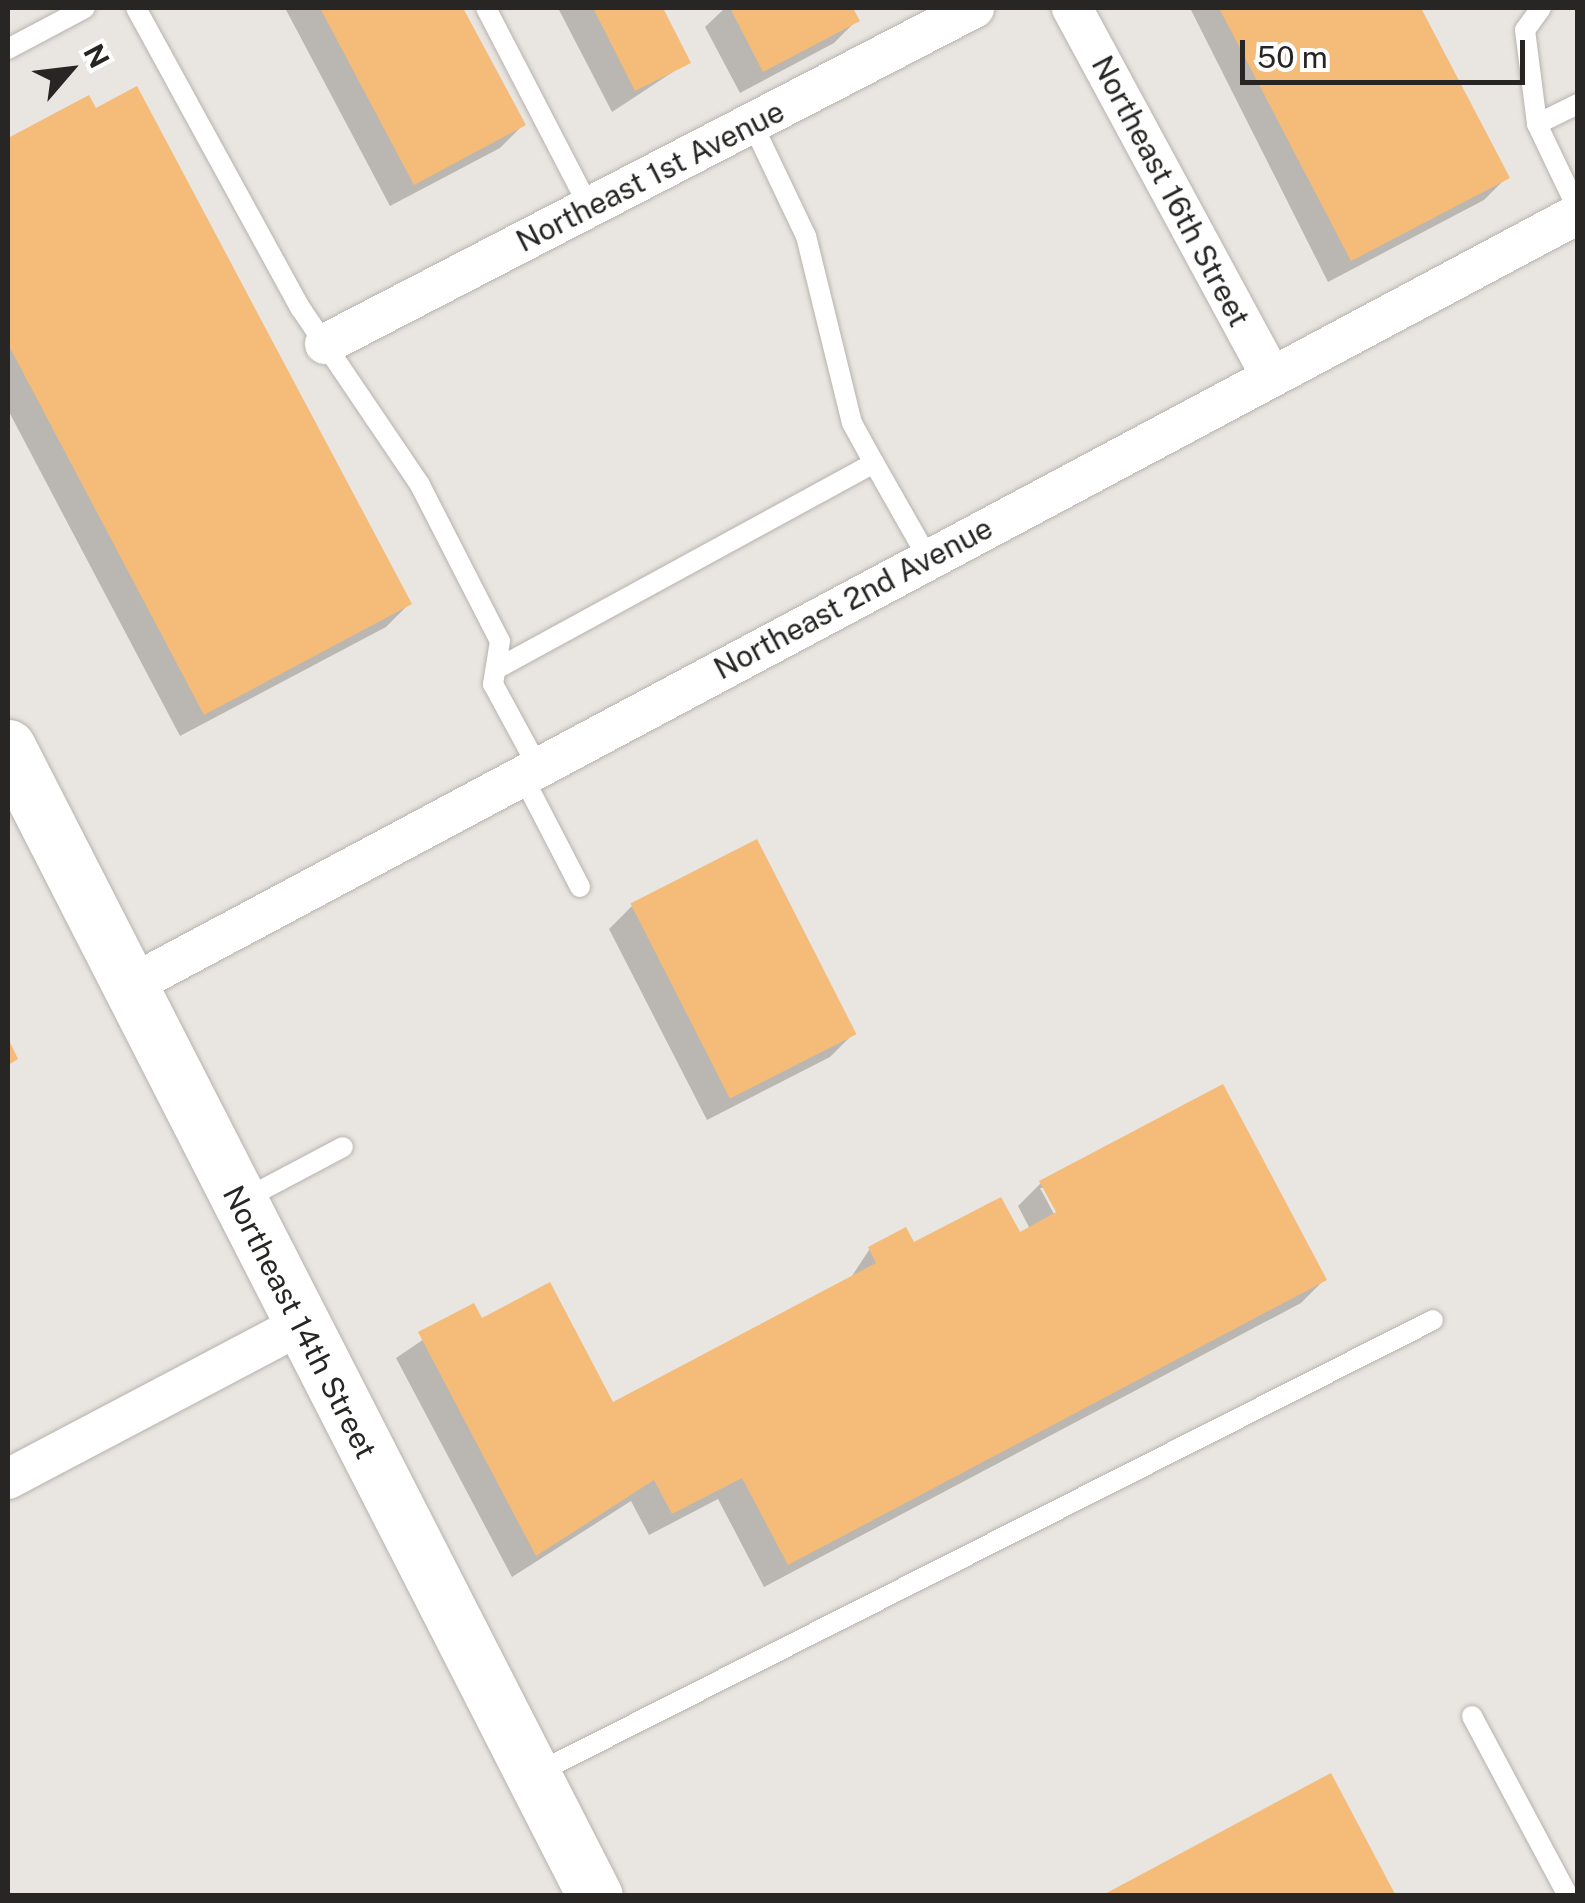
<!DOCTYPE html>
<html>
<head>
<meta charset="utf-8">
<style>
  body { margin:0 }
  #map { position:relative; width:1585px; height:1903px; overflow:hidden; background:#e9e5e0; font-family:"Public Sans",sans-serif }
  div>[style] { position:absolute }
  .shadow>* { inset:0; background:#0003 }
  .building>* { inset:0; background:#f5bb78; transform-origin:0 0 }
  .roads { filter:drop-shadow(0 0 2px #b6b2ad) drop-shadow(0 0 2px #b6b2ad) }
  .lane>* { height:20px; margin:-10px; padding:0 10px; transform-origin:10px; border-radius:10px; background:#fff }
  .street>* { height:40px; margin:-20px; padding:0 20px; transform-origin:20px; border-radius:20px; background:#fff }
  .secondary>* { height:55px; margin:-27.5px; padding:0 27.5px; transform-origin:27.5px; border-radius:27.5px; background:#fff }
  span { translate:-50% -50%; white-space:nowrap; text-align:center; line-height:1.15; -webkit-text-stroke:8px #fff; paint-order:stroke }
  .street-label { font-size:30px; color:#272624 }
  .frame { position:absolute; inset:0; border:10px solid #272624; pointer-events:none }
  .north { position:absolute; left:20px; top:20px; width:100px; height:100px; -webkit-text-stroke:8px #fff; paint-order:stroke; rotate:62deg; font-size:28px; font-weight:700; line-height:40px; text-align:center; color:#272624 }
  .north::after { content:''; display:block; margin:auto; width:35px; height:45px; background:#272624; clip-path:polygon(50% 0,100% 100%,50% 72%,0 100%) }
  .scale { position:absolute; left:1240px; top:40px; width:285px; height:45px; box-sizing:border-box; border:5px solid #272624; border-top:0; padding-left:12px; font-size:30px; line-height:35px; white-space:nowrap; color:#272624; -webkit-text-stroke:8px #fff; paint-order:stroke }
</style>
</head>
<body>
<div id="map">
  <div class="shadow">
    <i style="clip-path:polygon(285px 8px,460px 8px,523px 125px,500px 148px,390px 206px)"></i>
    <i style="clip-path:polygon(558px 8px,660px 8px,688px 62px,612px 112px)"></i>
    <i style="clip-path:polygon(725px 8px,850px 8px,857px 20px,834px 43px,740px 93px,705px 27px)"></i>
    <i style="clip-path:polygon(1190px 8px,1418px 8px,1507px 177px,1484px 200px,1328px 282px)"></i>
    <i style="clip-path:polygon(88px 98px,409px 604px,386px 627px,180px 736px,8px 410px,8px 141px)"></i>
    <i style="clip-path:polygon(632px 906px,853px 1034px,830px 1057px,707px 1120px,609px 929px)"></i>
    <i style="clip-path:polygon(evenodd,1041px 1183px,1324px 1280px,1301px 1303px,764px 1587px,718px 1499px,649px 1535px,631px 1501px,512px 1577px,396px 1358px,473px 1306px,481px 1322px,612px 1405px,850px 1279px,869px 1250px,1019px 1235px,1030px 1229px,1018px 1206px,1041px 1183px,1040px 1188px,1046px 1188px,1064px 1222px,1060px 1225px,1040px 1188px)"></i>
  </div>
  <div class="building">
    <i style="clip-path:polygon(320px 8px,463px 8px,526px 125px,414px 185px)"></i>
    <i style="clip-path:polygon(593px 8px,663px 8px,691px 63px,635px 91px)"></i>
    <i style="clip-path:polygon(730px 8px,853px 8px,860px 21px,763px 72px)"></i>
    <i style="clip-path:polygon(1219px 8px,1421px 8px,1510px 178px,1351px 261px)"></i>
    <i style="clip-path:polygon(137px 86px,412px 604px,204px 715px,8px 344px,8px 138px,89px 95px,96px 108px)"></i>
    <i style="left:757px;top:839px;width:219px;height:142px;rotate:63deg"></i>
    <i style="clip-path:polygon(8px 1038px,18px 1059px,8px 1065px)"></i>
    <i style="clip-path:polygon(1223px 1084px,1327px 1280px,788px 1565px,742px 1478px,672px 1514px,654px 1480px,536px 1556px,418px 1332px,474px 1303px,482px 1318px,550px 1282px,613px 1402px,876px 1263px,868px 1247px,906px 1227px,914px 1242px,1001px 1197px,1020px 1232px,1056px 1212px,1039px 1181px)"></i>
    <i style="clip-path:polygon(1331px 1773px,1396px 1896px,1101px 1896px)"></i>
  </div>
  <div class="roads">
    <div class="lane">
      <i style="left:136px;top:8px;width:343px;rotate:61.3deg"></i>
      <i style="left:301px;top:309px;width:212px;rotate:55.9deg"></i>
      <i style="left:420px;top:485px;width:175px;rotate:62.9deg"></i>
      <i style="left:500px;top:641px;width:44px;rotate:99.2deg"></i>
      <i style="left:493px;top:684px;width:94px;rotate:61.5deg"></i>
      <i style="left:486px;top:8px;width:224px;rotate:62.6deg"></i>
      <i style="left:1541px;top:8px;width:27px;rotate:126deg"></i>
      <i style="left:1525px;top:30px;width:95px;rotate:82.7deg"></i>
      <i style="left:1537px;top:124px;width:95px;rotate:64.5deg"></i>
      <i style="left:8px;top:49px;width:87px;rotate:-28deg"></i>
      <i style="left:752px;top:123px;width:125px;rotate:64.5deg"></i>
      <i style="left:806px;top:236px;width:193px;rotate:76.2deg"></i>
      <i style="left:852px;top:423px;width:46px;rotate:61.2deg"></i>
      <i style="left:1537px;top:124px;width:46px;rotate:-26deg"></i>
      <i style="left:500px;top:667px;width:426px;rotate:-28.6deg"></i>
      <i style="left:874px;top:463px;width:109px;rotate:60.4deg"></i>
      <i style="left:522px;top:775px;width:126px;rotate:62.6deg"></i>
      <i style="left:243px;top:1200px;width:113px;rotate:-27.9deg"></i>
      <i style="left:1472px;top:1716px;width:204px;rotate:61.9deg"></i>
      <i style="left:535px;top:1774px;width:1006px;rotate:-26.82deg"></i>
    </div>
    <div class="street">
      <i style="left:1072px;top:8px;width:416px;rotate:61.6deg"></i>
      <i style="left:325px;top:344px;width:731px;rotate:-27.37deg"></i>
      <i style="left:131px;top:985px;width:1640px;rotate:-28.05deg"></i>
      <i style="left:8px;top:1479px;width:330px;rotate:-27.8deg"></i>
    </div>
    <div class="secondary">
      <i style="left:8px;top:747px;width:1290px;rotate:62.94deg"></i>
    </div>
  </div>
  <div class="street-label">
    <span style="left:650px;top:176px;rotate:-27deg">Northeast 1st Avenue</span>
    <span style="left:1171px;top:191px;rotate:62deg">Northeast 16th Street</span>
    <span style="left:853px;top:598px;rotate:-28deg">Northeast 2nd Avenue</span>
    <span style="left:300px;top:1322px;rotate:63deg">Northeast 14th Street</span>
  </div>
  <div class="frame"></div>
  <div class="north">N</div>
  <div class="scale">50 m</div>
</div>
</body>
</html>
